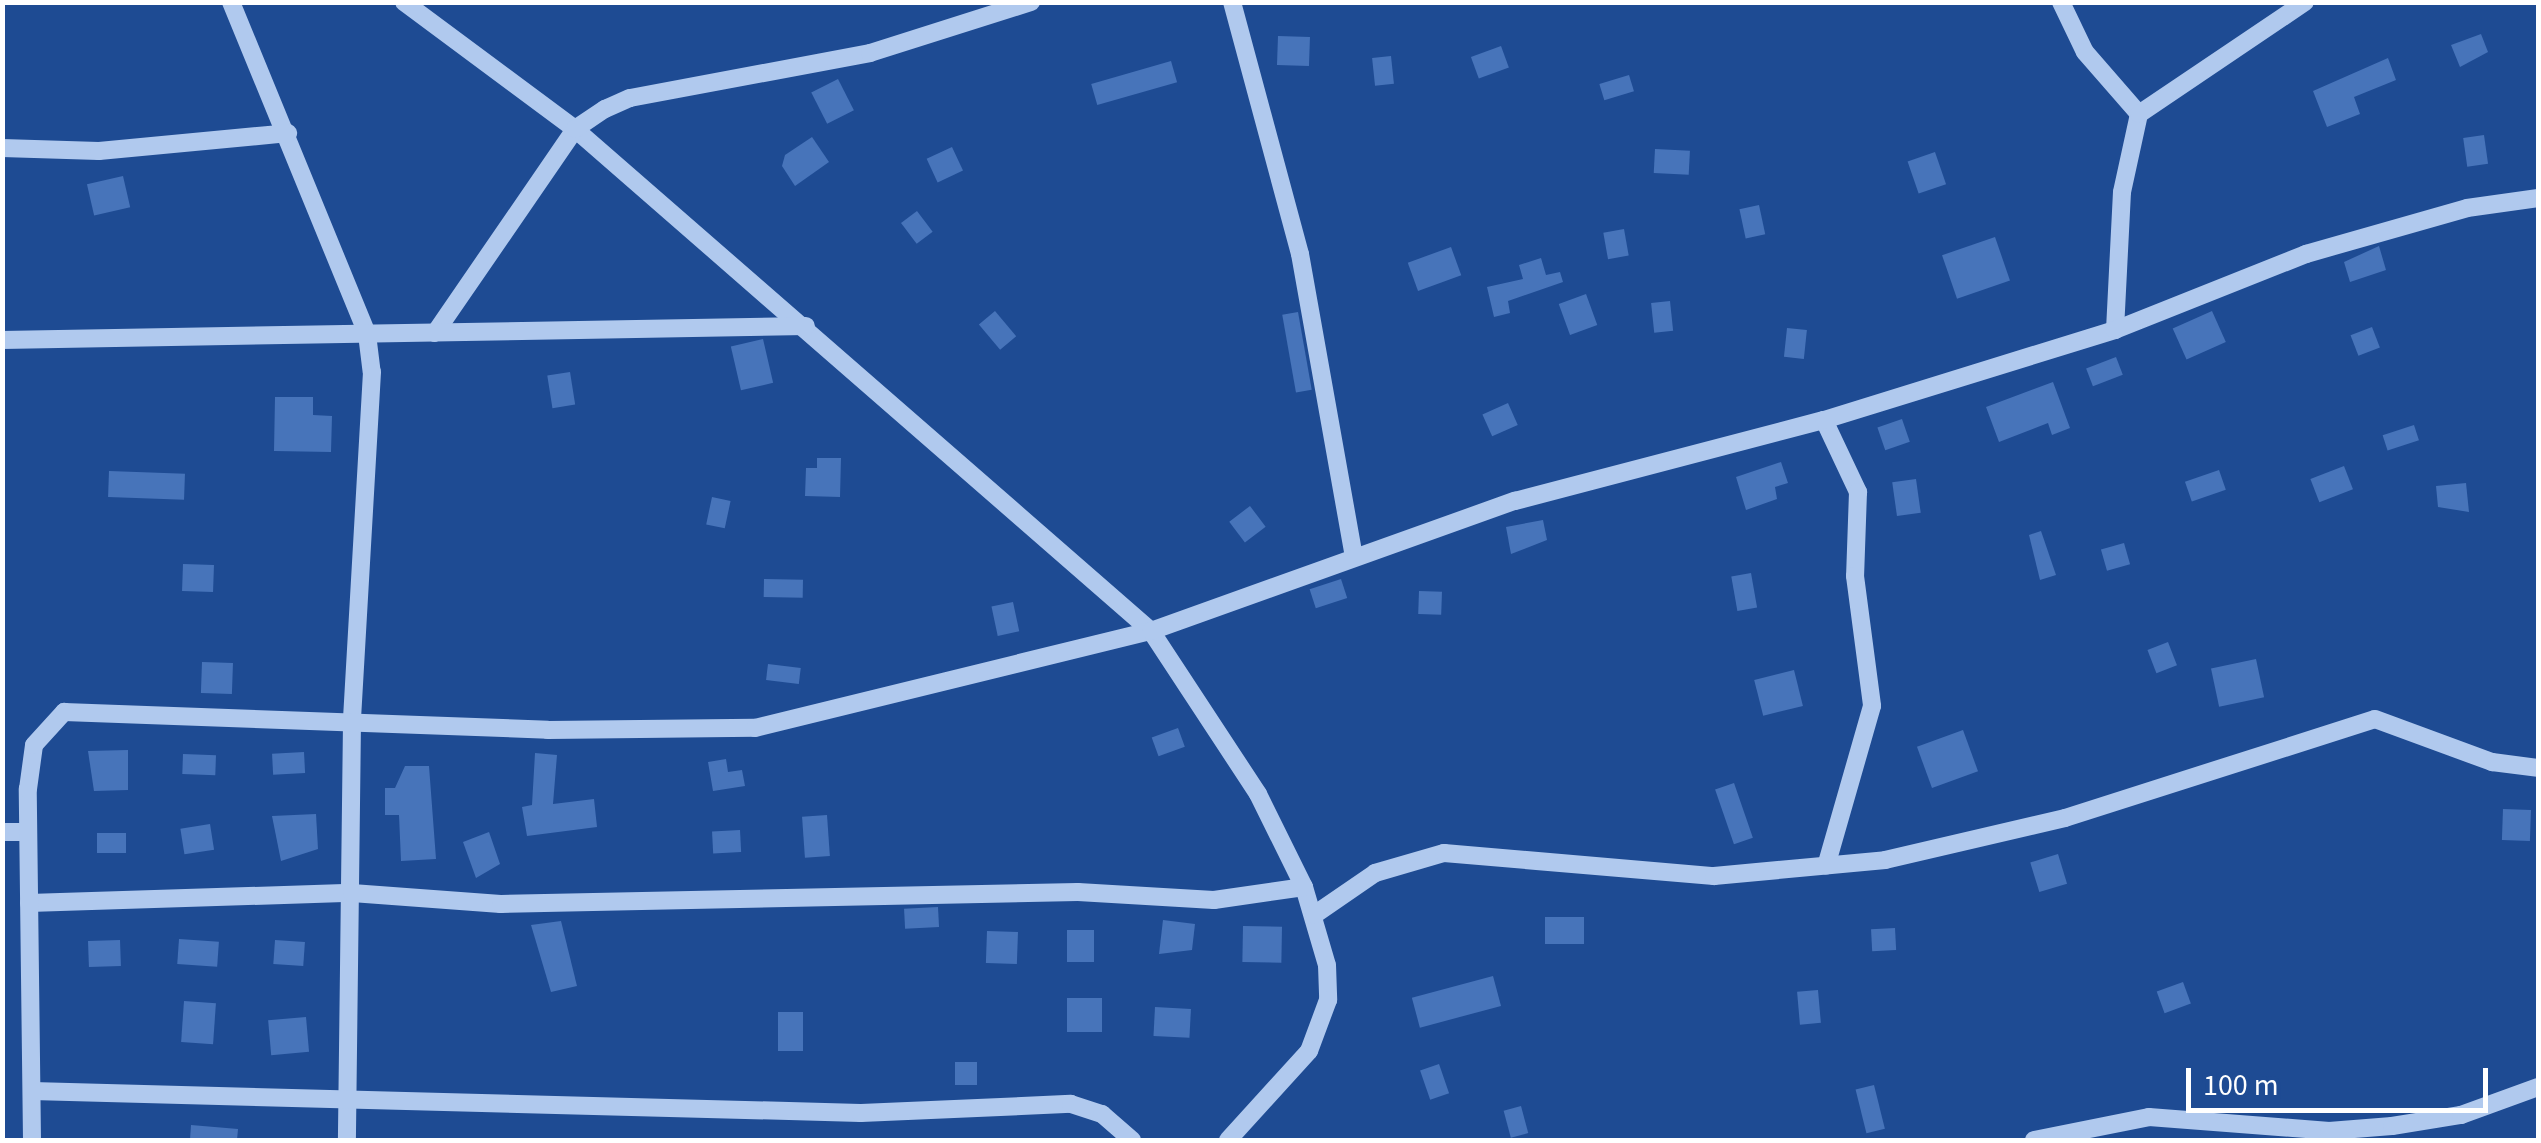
<!DOCTYPE html>
<html>
<head>
<meta charset="utf-8">
<style>
  body { margin:0 }
  #map { position:relative; width:2541px; height:1143px; overflow:hidden; background:#1e4b93; font-family:"Source Sans 3",sans-serif }
  div>[style] { position:absolute }
  .building>* { inset:0; background:#4774ba; transform-origin:0 0 }
  .minor>* { height:18px; margin:-9px; padding:0 9px; transform-origin:9px; border-radius:9px; background:#b0c9ee }
  span { translate:-50% -50%; white-space:nowrap; text-align:center; line-height:1.15; -webkit-text-stroke:9px #1e4b93; paint-order:stroke }
  .frame { position:absolute; inset:0; border:5px solid #fff; pointer-events:none }
  .scale { position:absolute; left:2186px; top:1068px; width:302px; height:45px; box-sizing:border-box; border:5px solid #fff; border-top:0; padding-left:12px; font-size:30px; line-height:35px; white-space:nowrap; color:#fff; -webkit-text-stroke:8px #1e4b93; paint-order:stroke }
</style>
</head>
<body>
<div id="map">
  <div class="building">
    <i style="clip-path:polygon(2481px 34px,2488px 52px,2460px 67px,2451px 45px)"></i>
    <i style="left:1278px;top:36px;width:32px;height:29px;rotate:2deg"></i>
    <i style="left:1501px;top:46px;width:23px;height:32px;rotate:70deg"></i>
    <i style="left:1391px;top:56px;width:28px;height:19px;rotate:84deg"></i>
    <i style="clip-path:polygon(2388px 58px,2396px 80px,2354px 97px,2360px 114px,2327px 127px,2313px 91px)"></i>
    <i style="left:1171px;top:61px;width:22px;height:83px;rotate:74deg"></i>
    <i style="left:1629px;top:75px;width:17px;height:31px;rotate:73deg"></i>
    <i style="left:838px;top:79px;width:35px;height:30px;rotate:63deg"></i>
    <i style="left:2484px;top:135px;width:29px;height:21px;rotate:82deg"></i>
    <i style="clip-path:polygon(812px 137px,829px 162px,795px 186px,782px 166px,785px 155px)"></i>
    <i style="left:952px;top:147px;width:26px;height:28px;rotate:65deg"></i>
    <i style="left:1655px;top:149px;width:35px;height:24px;rotate:3deg"></i>
    <i style="left:1935px;top:152px;width:34px;height:29px;rotate:71deg"></i>
    <i style="left:123px;top:176px;width:32px;height:37px;rotate:77deg"></i>
    <i style="left:1759px;top:205px;width:30px;height:20px;rotate:78deg"></i>
    <i style="left:917px;top:211px;width:26px;height:20px;rotate:53deg"></i>
    <i style="left:1624px;top:229px;width:27px;height:21px;rotate:80deg"></i>
    <i style="left:1995px;top:237px;width:46px;height:56px;rotate:71deg"></i>
    <i style="clip-path:polygon(2379px 246px,2386px 270px,2350px 282px,2344px 262px)"></i>
    <i style="left:1451px;top:247px;width:30px;height:46px;rotate:70deg"></i>
    <i style="clip-path:polygon(1541px 258px,1546px 275px,1560px 272px,1563px 282px,1508px 301px,1510px 313px,1494px 317px,1487px 287px,1523px 279px,1519px 265px)"></i>
    <i style="left:1586px;top:294px;width:33px;height:29px;rotate:70deg"></i>
    <i style="left:1670px;top:301px;width:30px;height:19px;rotate:84deg"></i>
    <i style="left:995px;top:311px;width:33px;height:21px;rotate:50deg"></i>
    <i style="left:2212px;top:311px;width:34px;height:43px;rotate:66deg"></i>
    <i style="left:1298px;top:312px;width:79px;height:16px;rotate:80deg"></i>
    <i style="left:2372px;top:327px;width:22px;height:23px;rotate:69deg"></i>
    <i style="left:1787px;top:328px;width:20px;height:29px;rotate:6deg"></i>
    <i style="left:763px;top:339px;width:45px;height:33px;rotate:77deg"></i>
    <i style="left:2116px;top:357px;width:19px;height:32px;rotate:69deg"></i>
    <i style="left:570px;top:372px;width:33px;height:23px;rotate:81deg"></i>
    <i style="clip-path:polygon(2053px 382px,2070px 428px,2052px 435px,2048px 423px,1999px 442px,1986px 407px)"></i>
    <i style="clip-path:polygon(275px 397px,313px 397px,313px 415px,332px 416px,331px 452px,274px 451px)"></i>
    <i style="left:1508px;top:403px;width:24px;height:28px;rotate:66deg"></i>
    <i style="left:1902px;top:419px;width:24px;height:26px;rotate:71deg"></i>
    <i style="left:2414px;top:425px;width:16px;height:33px;rotate:72deg"></i>
    <i style="clip-path:polygon(817px 458px,841px 458px,840px 497px,805px 496px,806px 468px,817px 468px)"></i>
    <i style="clip-path:polygon(1781px 462px,1788px 483px,1775px 487px,1777px 499px,1746px 510px,1736px 477px)"></i>
    <i style="left:2344px;top:466px;width:25px;height:36px;rotate:69deg"></i>
    <i style="left:2219px;top:470px;width:21px;height:36px;rotate:71deg"></i>
    <i style="left:109px;top:471px;width:76px;height:26px;rotate:2deg"></i>
    <i style="left:1916px;top:479px;width:34px;height:24px;rotate:82deg"></i>
    <i style="clip-path:polygon(2466px 483px,2469px 512px,2438px 507px,2436px 486px)"></i>
    <i style="left:712px;top:497px;width:19px;height:28px;rotate:12deg"></i>
    <i style="left:1250px;top:506px;width:26px;height:26px;rotate:53deg"></i>
    <i style="clip-path:polygon(1543px 520px,1547px 540px,1511px 554px,1506px 527px)"></i>
    <i style="clip-path:polygon(2041px 531px,2056px 575px,2040px 580px,2029px 535px)"></i>
    <i style="left:2124px;top:543px;width:22px;height:24px;rotate:74deg"></i>
    <i style="left:183px;top:564px;width:31px;height:27px;rotate:2deg"></i>
    <i style="left:1751px;top:573px;width:35px;height:20px;rotate:80deg"></i>
    <i style="left:764px;top:579px;width:39px;height:18px;rotate:1deg"></i>
    <i style="left:1341px;top:579px;width:20px;height:33px;rotate:72deg"></i>
    <i style="left:1419px;top:591px;width:23px;height:23px;rotate:2deg"></i>
    <i style="left:1013px;top:602px;width:30px;height:22px;rotate:78deg"></i>
    <i style="left:2168px;top:642px;width:25px;height:22px;rotate:69deg"></i>
    <i style="left:2256px;top:659px;width:39px;height:46px;rotate:78deg"></i>
    <i style="left:202px;top:662px;width:31px;height:31px;rotate:2deg"></i>
    <i style="left:768px;top:664px;width:33px;height:16px;rotate:7deg"></i>
    <i style="left:1794px;top:670px;width:37px;height:41px;rotate:76deg"></i>
    <i style="left:1178px;top:728px;width:20px;height:28px;rotate:70deg"></i>
    <i style="left:1963px;top:730px;width:44px;height:49px;rotate:70deg"></i>
    <i style="clip-path:polygon(128px 750px,128px 790px,94px 791px,88px 751px)"></i>
    <i style="left:304px;top:752px;width:21px;height:32px;rotate:87deg"></i>
    <i style="clip-path:polygon(535px 753px,557px 755px,553px 804px,594px 799px,597px 827px,527px 836px,522px 807px,532px 805px)"></i>
    <i style="left:183px;top:754px;width:33px;height:20px;rotate:2deg"></i>
    <i style="clip-path:polygon(726px 759px,728px 772px,742px 770px,745px 786px,713px 791px,708px 762px)"></i>
    <i style="clip-path:polygon(405px 766px,429px 766px,436px 859px,401px 861px,399px 815px,385px 815px,385px 788px,395px 788px)"></i>
    <i style="left:1734px;top:783px;width:58px;height:20px;rotate:71deg"></i>
    <i style="left:2503px;top:809px;width:28px;height:31px;rotate:2deg"></i>
    <i style="clip-path:polygon(316px 814px,318px 849px,281px 861px,272px 816px)"></i>
    <i style="left:827px;top:815px;width:41px;height:25px;rotate:86deg"></i>
    <i style="left:210px;top:824px;width:26px;height:30px;rotate:81deg"></i>
    <i style="left:740px;top:830px;width:22px;height:28px;rotate:87deg"></i>
    <i style="clip-path:polygon(489px 832px,500px 864px,476px 878px,463px 842px)"></i>
    <i style="left:97px;top:833px;width:29px;height:20px"></i>
    <i style="left:2058px;top:854px;width:31px;height:29px;rotate:73deg"></i>
    <i style="left:938px;top:907px;width:20px;height:34px;rotate:87deg"></i>
    <i style="left:1584px;top:917px;width:27px;height:39px;rotate:90deg"></i>
    <i style="clip-path:polygon(1163px 920px,1195px 924px,1192px 950px,1159px 954px)"></i>
    <i style="clip-path:polygon(561px 921px,577px 986px,551px 992px,531px 925px)"></i>
    <i style="left:1243px;top:926px;width:39px;height:36px;rotate:1deg"></i>
    <i style="left:1895px;top:928px;width:22px;height:24px;rotate:87deg"></i>
    <i style="left:1067px;top:930px;width:27px;height:32px"></i>
    <i style="left:987px;top:931px;width:31px;height:32px;rotate:2deg"></i>
    <i style="left:179px;top:939px;width:40px;height:25px;rotate:4deg"></i>
    <i style="left:120px;top:940px;width:26px;height:32px;rotate:88deg"></i>
    <i style="left:275px;top:940px;width:30px;height:24px;rotate:4deg"></i>
    <i style="left:1493px;top:976px;width:31px;height:84px;rotate:75deg"></i>
    <i style="left:2183px;top:982px;width:23px;height:28px;rotate:70deg"></i>
    <i style="left:1818px;top:990px;width:33px;height:21px;rotate:85deg"></i>
    <i style="left:1102px;top:998px;width:34px;height:35px;rotate:90deg"></i>
    <i style="left:184px;top:1001px;width:32px;height:41px;rotate:4deg"></i>
    <i style="left:1155px;top:1007px;width:36px;height:29px;rotate:3deg"></i>
    <i style="left:778px;top:1012px;width:25px;height:39px"></i>
    <i style="left:306px;top:1017px;width:35px;height:38px;rotate:85deg"></i>
    <i style="left:955px;top:1062px;width:22px;height:23px"></i>
    <i style="left:1439px;top:1064px;width:31px;height:20px;rotate:71deg"></i>
    <i style="left:1874px;top:1085px;width:45px;height:19px;rotate:76deg"></i>
    <i style="left:1521px;top:1106px;width:28px;height:18px;rotate:75deg"></i>
    <i style="clip-path:polygon(191px 1125px,238px 1129px,237px 1140px,190px 1140px)"></i>
  </div>
  <div class="minor">
    <i style="left:231px;top:2px;width:359px;rotate:67.7deg"></i>
    <i style="left:367px;top:334px;width:38px;rotate:83deg"></i>
    <i style="left:372px;top:372px;width:351px;rotate:93.3deg"></i>
    <i style="left:352px;top:722px;width:418px;rotate:90.7deg"></i>
    <i style="left:404px;top:2px;width:213px;rotate:36.6deg"></i>
    <i style="left:575px;top:129px;width:764px;rotate:41.07deg"></i>
    <i style="left:1151px;top:631px;width:195px;rotate:56.7deg"></i>
    <i style="left:1258px;top:794px;width:104px;rotate:63.7deg"></i>
    <i style="left:1304px;top:887px;width:81px;rotate:73.6deg"></i>
    <i style="left:1327px;top:965px;width:35px;rotate:88deg"></i>
    <i style="left:1328px;top:1000px;width:54px;rotate:110.4deg"></i>
    <i style="left:1309px;top:1051px;width:120px;rotate:132.3deg"></i>
    <i style="left:1232px;top:2px;width:261px;rotate:74.9deg"></i>
    <i style="left:1300px;top:254px;width:307px;rotate:79.9deg"></i>
    <i style="left:2061px;top:2px;width:55px;rotate:64.4deg"></i>
    <i style="left:2085px;top:52px;width:82px;rotate:48.9deg"></i>
    <i style="left:2px;top:148px;width:97px;rotate:1.8deg"></i>
    <i style="left:99px;top:151px;width:190px;rotate:-5.4deg"></i>
    <i style="left:2115px;top:330px;width:138px;rotate:-87.1deg"></i>
    <i style="left:2122px;top:192px;width:80px;rotate:-77.7deg"></i>
    <i style="left:2139px;top:114px;width:200px;rotate:-34deg"></i>
    <i style="left:435px;top:333px;width:247px;rotate:-55.5deg"></i>
    <i style="left:575px;top:129px;width:36px;rotate:-34deg"></i>
    <i style="left:605px;top:109px;width:27px;rotate:-24deg"></i>
    <i style="left:630px;top:98px;width:244px;rotate:-10.6deg"></i>
    <i style="left:870px;top:53px;width:169px;rotate:-17.6deg"></i>
    <i style="left:2px;top:340px;width:804px;rotate:-1deg"></i>
    <i style="left:1824px;top:420px;width:80px;rotate:64.7deg"></i>
    <i style="left:1858px;top:492px;width:84px;rotate:92deg"></i>
    <i style="left:1855px;top:576px;width:131px;rotate:82.5deg"></i>
    <i style="left:1872px;top:706px;width:166px;rotate:106deg"></i>
    <i style="left:2px;top:832px;width:26px"></i>
    <i style="left:29px;top:903px;width:323px;rotate:-1.8deg"></i>
    <i style="left:352px;top:893px;width:149px;rotate:4.2deg"></i>
    <i style="left:501px;top:904px;width:577px;rotate:-1.19deg"></i>
    <i style="left:1078px;top:892px;width:136px;rotate:3.4deg"></i>
    <i style="left:1214px;top:900px;width:91px;rotate:-8.2deg"></i>
    <i style="left:1314px;top:915px;width:74px;rotate:-34.5deg"></i>
    <i style="left:1375px;top:873px;width:72px;rotate:-16.2deg"></i>
    <i style="left:1444px;top:853px;width:271px;rotate:4.9deg"></i>
    <i style="left:1714px;top:876px;width:172px;rotate:-5.3deg"></i>
    <i style="left:1885px;top:860px;width:185px;rotate:-13.1deg"></i>
    <i style="left:2065px;top:818px;width:325px;rotate:-17.7deg"></i>
    <i style="left:2375px;top:719px;width:125px;rotate:20.2deg"></i>
    <i style="left:2492px;top:762px;width:46px;rotate:7.4deg"></i>
    <i style="left:32px;top:1091px;width:829px;rotate:1.52deg"></i>
    <i style="left:861px;top:1113px;width:210px;rotate:-2.5deg"></i>
    <i style="left:1071px;top:1104px;width:33px;rotate:18deg"></i>
    <i style="left:1102px;top:1114px;width:40px;rotate:41deg"></i>
    <i style="left:32px;top:1140px;width:351px;rotate:-90.7deg"></i>
    <i style="left:28px;top:789px;width:44px;rotate:-82.2deg"></i>
    <i style="left:34px;top:745px;width:45px;rotate:-47.7deg"></i>
    <i style="left:64px;top:712px;width:484px;rotate:2.1deg"></i>
    <i style="left:548px;top:730px;width:207px;rotate:-0.6deg"></i>
    <i style="left:755px;top:728px;width:408px;rotate:-13.8deg"></i>
    <i style="left:1151px;top:631px;width:387px;rotate:-19.7deg"></i>
    <i style="left:1515px;top:501px;width:319px;rotate:-14.7deg"></i>
    <i style="left:1824px;top:420px;width:305px;rotate:-17.2deg"></i>
    <i style="left:2115px;top:330px;width:206px;rotate:-21.7deg"></i>
    <i style="left:2306px;top:254px;width:167px;rotate:-15.9deg"></i>
    <i style="left:2467px;top:208px;width:72px;rotate:-8deg"></i>
    <i style="left:2034px;top:1140px;width:117px;rotate:-11.3deg"></i>
    <i style="left:2149px;top:1117px;width:181px;rotate:4.4deg"></i>
    <i style="left:2329px;top:1131px;width:63px;rotate:-4.5deg"></i>
    <i style="left:2392px;top:1126px;width:70px;rotate:-9.1deg"></i>
    <i style="left:2461px;top:1115px;width:82px;rotate:-20deg"></i>
  </div>
  <div class="frame"></div>
  <div class="scale">100 m</div>
</div>
</body>
</html>
